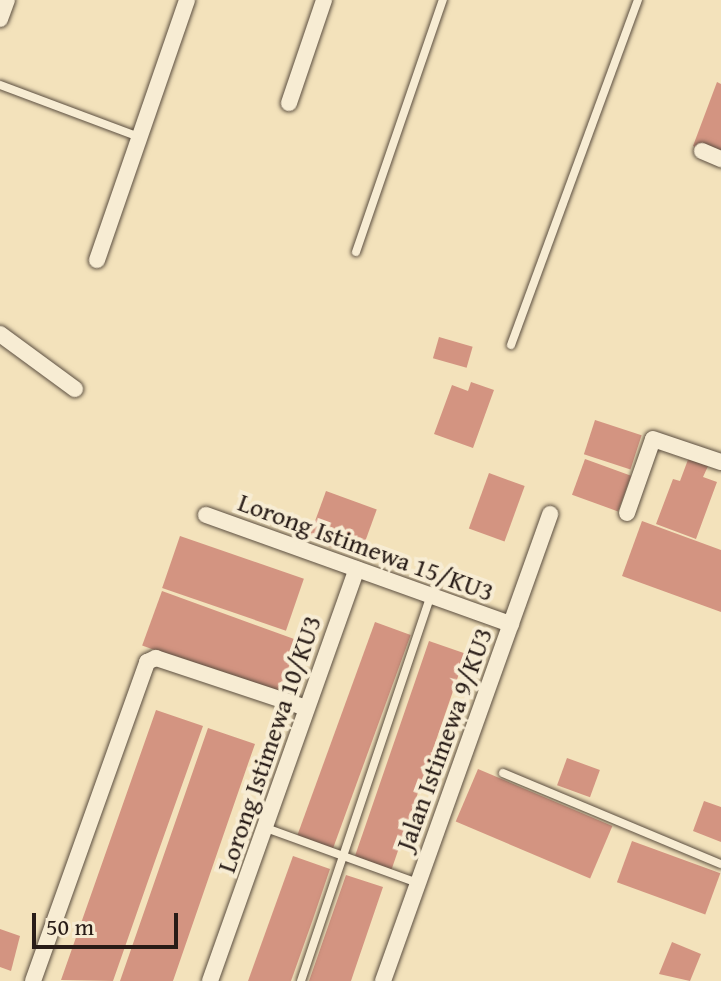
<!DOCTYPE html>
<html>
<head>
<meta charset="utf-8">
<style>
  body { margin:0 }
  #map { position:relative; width:721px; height:981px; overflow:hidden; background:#f3e2bb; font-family:"Gentium Book Plus",serif }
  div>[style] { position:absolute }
  .building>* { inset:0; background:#d39481; transform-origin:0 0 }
  .roads { filter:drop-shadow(0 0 2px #5b4e40) drop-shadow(0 0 2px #5b4e40) }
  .lane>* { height:8px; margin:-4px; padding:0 4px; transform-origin:4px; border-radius:4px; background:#f7ecd3 }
  .street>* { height:16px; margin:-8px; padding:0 8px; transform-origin:8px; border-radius:8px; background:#f7ecd3 }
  span { translate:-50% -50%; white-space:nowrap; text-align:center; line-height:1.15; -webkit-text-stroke:8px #f7ecd3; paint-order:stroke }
  .street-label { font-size:26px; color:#281c17 }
  .scale { position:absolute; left:32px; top:913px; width:146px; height:36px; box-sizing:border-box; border:4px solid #281c17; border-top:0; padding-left:10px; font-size:24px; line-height:28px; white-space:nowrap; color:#281c17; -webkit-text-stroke:6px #f7ecd3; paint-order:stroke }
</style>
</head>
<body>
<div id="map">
  <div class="building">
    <i style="clip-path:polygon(717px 82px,721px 84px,721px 156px,693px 146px)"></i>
    <i style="left:439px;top:337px;width:35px;height:22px;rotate:16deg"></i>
    <i style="clip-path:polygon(471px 382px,494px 390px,473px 448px,434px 434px,452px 385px,468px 391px)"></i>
    <i style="left:595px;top:420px;width:49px;height:36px;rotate:18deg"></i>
    <i style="clip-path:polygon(689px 457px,709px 464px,703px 477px,717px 482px,696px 539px,656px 524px,673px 479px,680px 481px)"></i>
    <i style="left:585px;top:459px;width:49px;height:38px;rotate:20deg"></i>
    <i style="left:489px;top:473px;width:38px;height:59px;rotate:20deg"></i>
    <i style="left:326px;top:491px;width:54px;height:51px;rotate:20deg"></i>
    <i style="clip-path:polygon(642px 521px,721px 550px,721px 612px,622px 576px)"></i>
    <i style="left:180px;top:536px;width:131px;height:55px;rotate:19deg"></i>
    <i style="left:162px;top:591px;width:145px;height:58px;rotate:20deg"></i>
    <i style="left:375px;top:622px;width:38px;height:231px;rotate:20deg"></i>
    <i style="left:429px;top:641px;width:39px;height:231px;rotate:19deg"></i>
    <i style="clip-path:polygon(156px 710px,203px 726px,155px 861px,113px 981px,61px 980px)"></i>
    <i style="clip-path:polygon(208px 728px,255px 744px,249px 761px,173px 981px,120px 981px)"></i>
    <i style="left:567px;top:758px;width:35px;height:29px;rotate:20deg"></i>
    <i style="left:478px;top:769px;width:146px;height:57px;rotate:23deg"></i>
    <i style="clip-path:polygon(704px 801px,721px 807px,721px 842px,693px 831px)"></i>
    <i style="left:632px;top:841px;width:94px;height:44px;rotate:20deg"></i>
    <i style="clip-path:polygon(293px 856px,330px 869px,313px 919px,291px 981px,248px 981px)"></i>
    <i style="clip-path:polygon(346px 875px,383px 887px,354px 972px,351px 981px,309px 981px)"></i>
    <i style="clip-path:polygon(0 929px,20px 936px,11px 971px,0 967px)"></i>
    <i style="clip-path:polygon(672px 942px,701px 954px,690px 981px,659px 974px)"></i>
  </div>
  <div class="roads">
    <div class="lane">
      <i style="left:0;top:85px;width:148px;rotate:20.5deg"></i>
      <i style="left:356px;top:252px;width:267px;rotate:-71deg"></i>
      <i style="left:511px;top:345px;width:368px;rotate:-69.8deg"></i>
      <i style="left:503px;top:773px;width:236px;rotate:22.7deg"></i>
      <i style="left:266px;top:828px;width:162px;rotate:19.9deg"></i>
      <i style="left:301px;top:981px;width:407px;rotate:-71.4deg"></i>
    </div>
    <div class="street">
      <i style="left:0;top:19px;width:20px;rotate:-70deg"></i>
      <i style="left:289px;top:103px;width:109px;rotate:-71.2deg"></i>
      <i style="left:702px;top:151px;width:21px;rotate:23deg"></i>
      <i style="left:97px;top:260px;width:275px;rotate:-70.9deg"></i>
      <i style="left:0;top:334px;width:93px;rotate:36.3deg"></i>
      <i style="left:627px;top:513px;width:78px;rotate:-70.6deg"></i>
      <i style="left:653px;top:439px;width:72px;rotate:18.7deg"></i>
      <i style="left:206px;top:515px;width:324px;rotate:19.7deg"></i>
      <i style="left:33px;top:981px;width:339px;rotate:-70.3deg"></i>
      <i style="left:147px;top:662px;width:10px;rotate:-24deg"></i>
      <i style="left:156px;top:658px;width:158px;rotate:18.4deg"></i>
      <i style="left:210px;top:981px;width:437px;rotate:-70.4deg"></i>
      <i style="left:383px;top:981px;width:496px;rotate:-70.3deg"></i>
    </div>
  </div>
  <div class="street-label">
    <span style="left:366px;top:547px;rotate:20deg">Lorong Istimewa 15/KU3</span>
    <span style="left:444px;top:739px;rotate:-70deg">Jalan Istimewa 9/KU3</span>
    <span style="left:269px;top:744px;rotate:-71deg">Lorong Istimewa 10/KU3</span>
  </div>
  <div class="scale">50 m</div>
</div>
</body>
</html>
